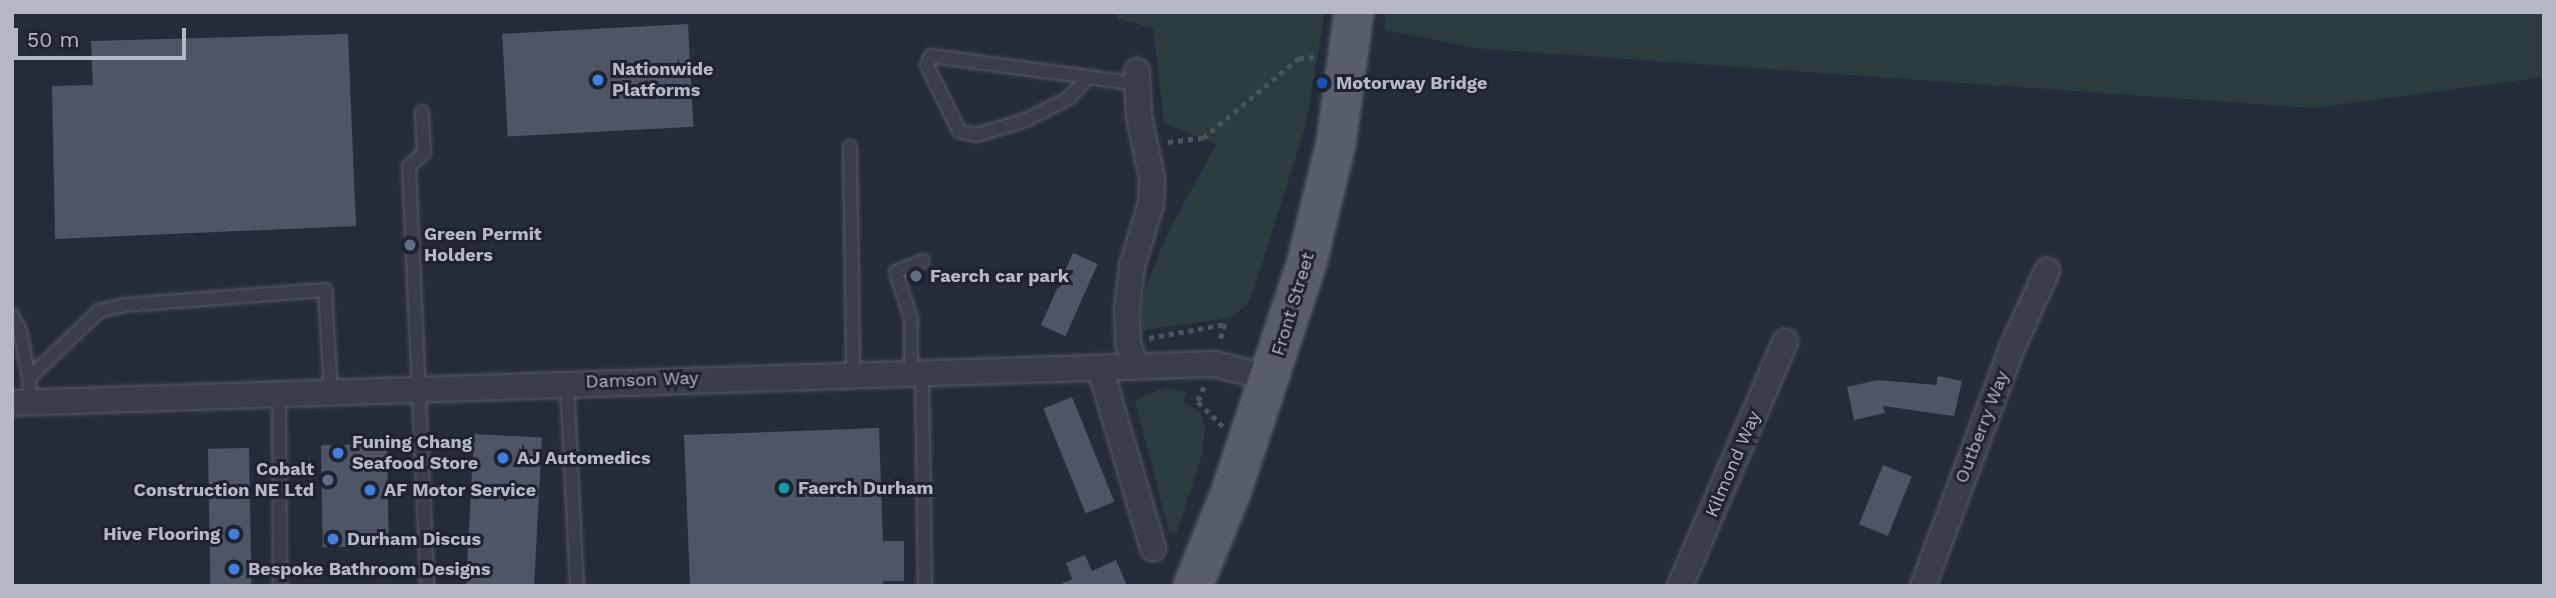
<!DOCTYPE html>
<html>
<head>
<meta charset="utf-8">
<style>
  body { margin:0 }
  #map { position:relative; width:2556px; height:598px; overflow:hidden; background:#252c39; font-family:"Work Sans",sans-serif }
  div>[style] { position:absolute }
  .green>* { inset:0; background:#2b3c3e }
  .building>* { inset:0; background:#4e5665; transform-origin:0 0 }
  .path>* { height:4.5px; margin-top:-2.25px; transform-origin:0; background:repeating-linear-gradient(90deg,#49575c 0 5px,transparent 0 10px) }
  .roads { filter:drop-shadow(0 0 2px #575c68) drop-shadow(0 0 2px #575c68) }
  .lane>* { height:12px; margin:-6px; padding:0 6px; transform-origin:6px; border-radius:6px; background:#393e4a }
  .street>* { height:24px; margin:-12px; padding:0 12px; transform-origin:12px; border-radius:12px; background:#393e4a }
  .primary>* { height:38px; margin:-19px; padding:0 19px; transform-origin:19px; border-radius:19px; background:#575d6a }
  .dots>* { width:19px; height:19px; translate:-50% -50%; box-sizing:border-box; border:4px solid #1e232f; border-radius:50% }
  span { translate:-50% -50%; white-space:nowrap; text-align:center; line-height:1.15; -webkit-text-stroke:6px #1e232f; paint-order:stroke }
  .poi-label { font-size:18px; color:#b4b9c5; font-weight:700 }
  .left { translate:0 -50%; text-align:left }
  .right { translate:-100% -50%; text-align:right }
  .street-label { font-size:18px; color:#b4b9c5 }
  .frame { position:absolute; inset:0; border:14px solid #b4b9c5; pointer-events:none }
  .scale { position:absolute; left:14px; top:28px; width:172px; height:32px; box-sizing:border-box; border:4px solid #b4b9c5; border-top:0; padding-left:9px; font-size:21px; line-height:24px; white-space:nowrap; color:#b4b9c5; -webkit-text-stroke:5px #1e232f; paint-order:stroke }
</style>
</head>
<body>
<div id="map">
  <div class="green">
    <i style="clip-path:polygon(1118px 12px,1325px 12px,1306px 124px,1255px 286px,1247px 305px,1229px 318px,1144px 330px,1140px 312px,1146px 286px,1168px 233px,1216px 144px,1164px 123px,1153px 28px,1118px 19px)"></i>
    <i style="clip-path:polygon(1385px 12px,2544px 12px,2544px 77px,2314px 108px,1474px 48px,1385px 30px)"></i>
    <i style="clip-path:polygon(1164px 388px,1186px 392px,1183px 401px,1202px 415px,1205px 425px,1203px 452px,1176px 534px,1169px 532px,1135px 400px)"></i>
  </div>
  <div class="building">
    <i style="left:688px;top:24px;width:103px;height:186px;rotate:87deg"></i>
    <i style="clip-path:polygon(348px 34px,356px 226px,55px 239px,52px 86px,93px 85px,91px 41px)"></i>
    <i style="left:1073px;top:253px;width:27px;height:79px;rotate:24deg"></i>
    <i style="clip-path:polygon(1938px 376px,1962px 381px,1954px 416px,1883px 406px,1885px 413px,1854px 420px,1847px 387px,1878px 380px,1936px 385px)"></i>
    <i style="left:1072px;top:397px;width:113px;height:31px;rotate:68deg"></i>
    <i style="clip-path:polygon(879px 428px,883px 541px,904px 541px,904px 581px,883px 581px,883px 586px,690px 586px,684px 435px)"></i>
    <i style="left:474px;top:434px;width:68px;height:152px;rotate:3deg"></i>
    <i style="left:387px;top:444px;width:102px;height:66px;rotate:89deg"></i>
    <i style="left:249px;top:448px;width:138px;height:41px;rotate:89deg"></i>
    <i style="left:1883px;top:465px;width:31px;height:64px;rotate:22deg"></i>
    <i style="clip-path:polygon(1085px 555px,1092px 571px,1116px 560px,1127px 586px,1057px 586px,1072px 579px,1066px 563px)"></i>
  </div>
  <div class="path">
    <i style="left:1168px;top:142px;width:35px;rotate:-7deg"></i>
    <i style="left:1203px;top:138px;width:125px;rotate:-39.8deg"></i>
    <i style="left:1299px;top:58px;width:19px;rotate:-3deg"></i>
    <i style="left:1149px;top:338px;width:77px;rotate:-10.4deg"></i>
    <i style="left:1225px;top:324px;width:19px;rotate:106deg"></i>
    <i style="left:1204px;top:387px;width:16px;rotate:112deg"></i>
    <i style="left:1198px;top:402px;width:35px;rotate:44deg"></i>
  </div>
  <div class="roads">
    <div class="lane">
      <i style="left:1088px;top:77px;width:28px;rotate:132deg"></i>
      <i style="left:1069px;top:98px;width:48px;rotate:152.9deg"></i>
      <i style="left:1026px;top:120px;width:52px;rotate:163.3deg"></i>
      <i style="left:976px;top:135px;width:17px;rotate:-167deg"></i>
      <i style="left:959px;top:131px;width:73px;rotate:-115.9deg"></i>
      <i style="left:927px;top:65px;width:10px;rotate:-66deg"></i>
      <i style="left:931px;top:56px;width:158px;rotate:7.6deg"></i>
      <i style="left:1088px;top:77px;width:50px;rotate:8deg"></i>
      <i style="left:422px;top:112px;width:41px;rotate:87.2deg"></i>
      <i style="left:424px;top:153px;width:20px;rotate:139deg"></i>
      <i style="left:409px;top:166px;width:420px;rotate:87.5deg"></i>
      <i style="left:850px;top:147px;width:227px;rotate:89.2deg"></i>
      <i style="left:12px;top:315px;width:18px;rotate:63deg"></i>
      <i style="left:20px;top:331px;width:48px;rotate:79.2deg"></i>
      <i style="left:922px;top:372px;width:214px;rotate:89.2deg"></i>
      <i style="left:911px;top:373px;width:54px;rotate:-90deg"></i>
      <i style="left:911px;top:319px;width:49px;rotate:-107.7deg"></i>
      <i style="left:896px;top:272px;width:29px;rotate:-22deg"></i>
      <i style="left:567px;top:383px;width:203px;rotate:87.2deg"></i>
      <i style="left:279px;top:396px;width:190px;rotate:89.7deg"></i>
      <i style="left:30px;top:402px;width:24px;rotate:-92deg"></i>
      <i style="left:29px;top:378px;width:97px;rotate:-43.7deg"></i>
      <i style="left:99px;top:311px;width:26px;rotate:-13deg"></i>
      <i style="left:124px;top:305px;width:202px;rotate:-4.3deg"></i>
      <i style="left:325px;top:290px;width:104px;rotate:86.7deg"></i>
    </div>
    <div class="street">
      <i style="left:1135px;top:367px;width:26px;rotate:-106deg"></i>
      <i style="left:1128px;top:342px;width:34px;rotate:-92deg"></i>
      <i style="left:1127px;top:308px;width:42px;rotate:-83.2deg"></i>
      <i style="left:1132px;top:266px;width:65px;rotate:-73deg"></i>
      <i style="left:1151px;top:204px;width:26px;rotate:-88deg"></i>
      <i style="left:1152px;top:178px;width:62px;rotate:-102deg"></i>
      <i style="left:1139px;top:117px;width:46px;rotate:-92.5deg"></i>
      <i style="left:1100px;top:368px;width:188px;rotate:73.6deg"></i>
      <i style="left:12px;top:403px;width:1203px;rotate:-1.86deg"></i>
      <i style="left:1214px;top:364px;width:58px;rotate:14deg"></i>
      <i style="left:1680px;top:586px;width:266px;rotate:-66.7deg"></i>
      <i style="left:1923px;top:586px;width:254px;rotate:-69.5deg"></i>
      <i style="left:2012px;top:348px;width:85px;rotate:-65.6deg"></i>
    </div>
    <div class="primary">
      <i style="left:1193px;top:586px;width:101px;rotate:-68deg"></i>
      <i style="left:1231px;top:492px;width:242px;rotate:-71.7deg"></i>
      <i style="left:1307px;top:262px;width:122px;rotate:-76.3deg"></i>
      <i style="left:1336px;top:143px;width:132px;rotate:-82.2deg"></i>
    </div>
  </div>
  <div class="dots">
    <i style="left:598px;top:80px;background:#3f7fe0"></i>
    <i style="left:1322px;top:83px;background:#1a4fb4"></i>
    <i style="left:410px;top:245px;background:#5c6f8a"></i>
    <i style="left:916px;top:276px;background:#5c6f8a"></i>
    <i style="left:338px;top:453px;background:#3f7fe0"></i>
    <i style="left:503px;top:458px;background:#3f7fe0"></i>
    <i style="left:328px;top:480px;background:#5c6f8a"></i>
    <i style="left:784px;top:488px;background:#0f9aa8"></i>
    <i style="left:370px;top:490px;background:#3f7fe0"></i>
    <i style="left:234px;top:534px;background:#3f7fe0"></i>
    <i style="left:333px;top:539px;background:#3f7fe0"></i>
    <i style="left:234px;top:569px;background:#3f7fe0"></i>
  </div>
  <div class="poi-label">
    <span class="left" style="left:612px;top:80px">Nationwide<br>Platforms</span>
    <span class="left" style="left:1336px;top:83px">Motorway Bridge</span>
    <span class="left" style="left:424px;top:245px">Green Permit<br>Holders</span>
    <span class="left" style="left:930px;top:276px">Faerch car park</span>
    <span class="left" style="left:352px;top:453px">Funing Chang<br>Seafood Store</span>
    <span class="left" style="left:517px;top:458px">AJ Automedics</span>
    <span class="right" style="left:314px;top:480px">Cobalt<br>Construction NE Ltd</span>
    <span class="left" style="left:798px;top:488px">Faerch Durham</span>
    <span class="left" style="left:384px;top:490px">AF Motor Service</span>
    <span class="right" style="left:220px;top:534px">Hive Flooring</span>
    <span class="left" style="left:347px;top:539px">Durham Discus</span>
    <span class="left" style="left:248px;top:569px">Bespoke Bathroom Designs</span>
  </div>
  <div class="street-label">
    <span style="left:1293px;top:304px;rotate:-73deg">Front Street</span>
    <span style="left:642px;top:380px;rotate:-2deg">Damson Way</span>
    <span style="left:1982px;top:427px;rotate:-69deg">Outberry Way</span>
    <span style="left:1733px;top:464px;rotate:-67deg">Kilmond Way</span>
  </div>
  <div class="frame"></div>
  <div class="scale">50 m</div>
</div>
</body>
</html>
